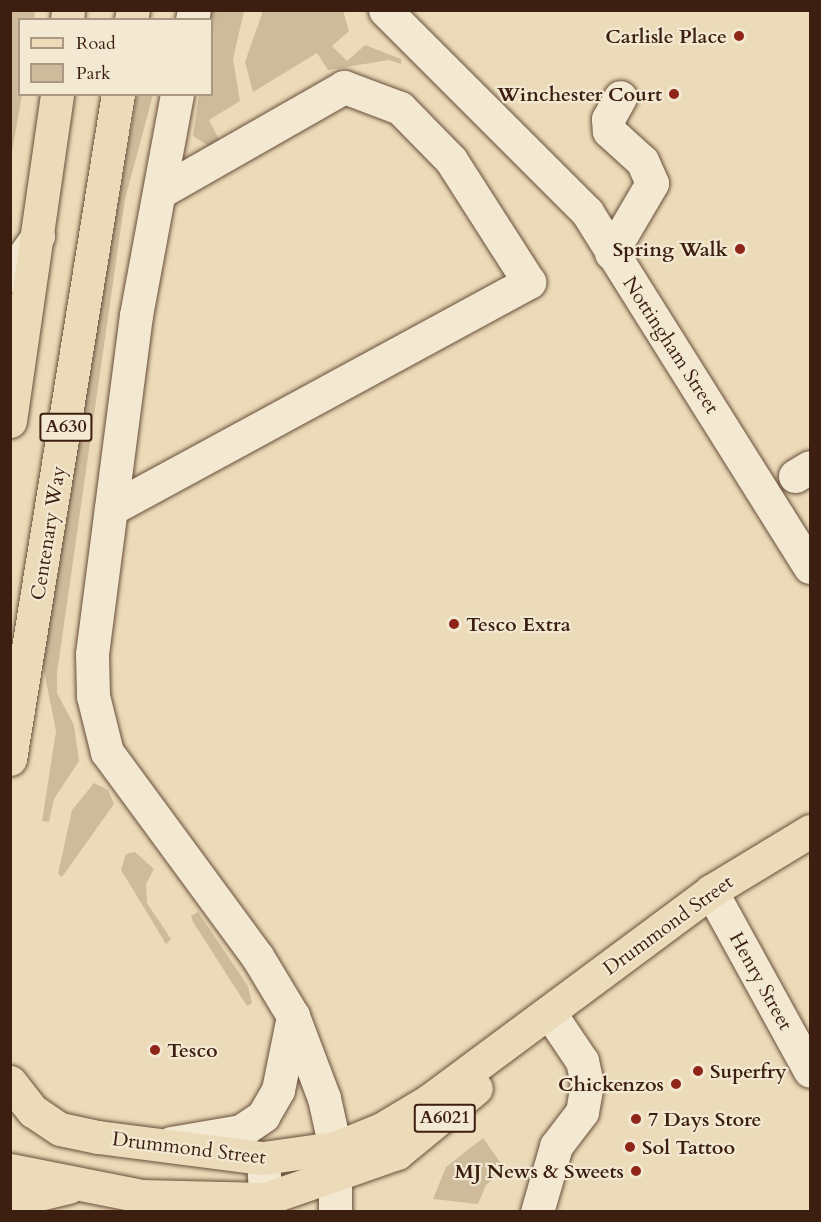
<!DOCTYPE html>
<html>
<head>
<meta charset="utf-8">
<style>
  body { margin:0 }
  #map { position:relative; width:821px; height:1222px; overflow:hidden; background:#ecdbb8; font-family:Cardo,serif }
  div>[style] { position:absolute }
  .green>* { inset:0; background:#cebb9b }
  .roads { filter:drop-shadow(0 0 2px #684e3a) drop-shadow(0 0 2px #684e3a) }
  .minor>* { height:33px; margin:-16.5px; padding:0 16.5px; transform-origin:16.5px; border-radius:16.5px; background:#f3e8d1 }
  .major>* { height:33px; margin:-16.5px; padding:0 16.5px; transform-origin:16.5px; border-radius:16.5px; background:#ecdbb8 }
  .dots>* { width:16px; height:16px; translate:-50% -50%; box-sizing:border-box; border:3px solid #f3e8d1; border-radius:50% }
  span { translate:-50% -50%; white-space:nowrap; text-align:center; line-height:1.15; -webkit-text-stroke:4.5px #f3e8d1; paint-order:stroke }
  .shield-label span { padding:2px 4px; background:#f3e8d1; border:2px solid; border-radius:4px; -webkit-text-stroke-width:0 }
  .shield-label { font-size:18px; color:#3c1f10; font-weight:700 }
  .poi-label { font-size:20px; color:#3c1f10; font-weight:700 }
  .right { translate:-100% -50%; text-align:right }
  .left { translate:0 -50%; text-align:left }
  .street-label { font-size:20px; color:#3c1f10 }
  .frame { position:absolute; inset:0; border:12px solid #3c1f10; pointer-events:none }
  .legend { position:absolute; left:18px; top:18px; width:195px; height:78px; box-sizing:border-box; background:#f3e8d1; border:2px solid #aa9884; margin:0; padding:8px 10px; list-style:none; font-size:18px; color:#3c1f10 }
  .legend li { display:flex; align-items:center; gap:12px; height:30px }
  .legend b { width:30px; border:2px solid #aa9884 }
</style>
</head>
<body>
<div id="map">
  <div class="green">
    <i style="clip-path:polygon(11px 10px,35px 11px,34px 19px,20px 20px,22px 95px,11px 157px)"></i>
    <i style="clip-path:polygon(210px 11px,244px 11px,233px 59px,240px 101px,209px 120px,222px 145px,209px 146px,193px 136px,199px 95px,212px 94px)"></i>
    <i style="clip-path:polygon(263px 11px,343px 11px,349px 31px,332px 46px,347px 61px,365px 45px,401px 59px,401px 64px,389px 60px,328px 70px,317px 53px,253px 92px,245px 62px)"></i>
    <i style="clip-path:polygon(137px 95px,153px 95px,125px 199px,57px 673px,57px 693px,74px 725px,79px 761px,54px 799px,49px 822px,42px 821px,56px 731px,40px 651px)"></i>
    <i style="clip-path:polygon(94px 783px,108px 790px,114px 804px,62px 877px,58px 874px,72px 810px)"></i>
    <i style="clip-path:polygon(135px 852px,154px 869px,146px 884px,147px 903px,171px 939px,166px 944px,121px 870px,126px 854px)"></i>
    <i style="clip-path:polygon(198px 912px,248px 986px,252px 1003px,247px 1006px,193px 922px,191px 916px)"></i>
    <i style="clip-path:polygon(483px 1138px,505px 1169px,486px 1185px,478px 1204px,433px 1199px,446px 1167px)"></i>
  </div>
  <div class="roads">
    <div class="minor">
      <i style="left:385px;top:10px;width:286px;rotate:45deg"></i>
      <i style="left:587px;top:212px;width:419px;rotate:57.9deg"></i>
      <i style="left:192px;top:20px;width:10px;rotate:-79deg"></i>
      <i style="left:177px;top:94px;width:225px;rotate:100.5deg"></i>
      <i style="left:136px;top:315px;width:342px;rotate:97.4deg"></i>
      <i style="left:92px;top:654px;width:42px;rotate:88.6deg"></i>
      <i style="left:93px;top:696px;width:58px;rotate:76deg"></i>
      <i style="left:107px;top:752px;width:253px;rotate:53.7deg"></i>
      <i style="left:257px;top:956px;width:70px;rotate:59deg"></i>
      <i style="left:293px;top:1016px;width:88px;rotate:69.3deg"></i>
      <i style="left:324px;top:1098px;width:51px;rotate:77.6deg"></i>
      <i style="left:335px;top:1148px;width:64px;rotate:90deg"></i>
      <i style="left:611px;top:253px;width:81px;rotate:-59.6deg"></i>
      <i style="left:652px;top:183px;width:24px;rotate:-114deg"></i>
      <i style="left:642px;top:161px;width:45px;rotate:-137.7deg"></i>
      <i style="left:609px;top:131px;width:12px;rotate:-95deg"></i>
      <i style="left:608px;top:119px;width:25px;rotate:-61deg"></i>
      <i style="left:10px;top:275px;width:48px;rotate:-54.3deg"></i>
      <i style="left:795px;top:476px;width:17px;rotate:-31deg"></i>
      <i style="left:111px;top:509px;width:476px;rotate:-28.5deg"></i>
      <i style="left:529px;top:282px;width:145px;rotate:-122.6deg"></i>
      <i style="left:451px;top:160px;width:73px;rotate:-134.4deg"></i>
      <i style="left:400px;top:108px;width:60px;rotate:-159.4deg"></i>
      <i style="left:344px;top:87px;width:212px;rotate:150.3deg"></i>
      <i style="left:711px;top:891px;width:205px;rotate:61.2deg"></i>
      <i style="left:171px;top:1143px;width:71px;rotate:-9.7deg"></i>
      <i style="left:241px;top:1131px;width:27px;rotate:-34deg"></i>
      <i style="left:263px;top:1116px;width:30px;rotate:-60deg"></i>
      <i style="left:278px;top:1090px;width:76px;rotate:-78.5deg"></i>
      <i style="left:263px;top:1158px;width:54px;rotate:86.8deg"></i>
      <i style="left:537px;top:1212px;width:69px;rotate:-73.9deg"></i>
      <i style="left:556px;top:1146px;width:43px;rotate:-52.6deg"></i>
      <i style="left:582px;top:1112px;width:28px;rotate:-80deg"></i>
      <i style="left:587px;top:1084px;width:24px;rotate:-102deg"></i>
      <i style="left:582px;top:1061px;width:59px;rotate:-124deg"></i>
    </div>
    <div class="major">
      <i style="left:67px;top:20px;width:10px;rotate:-84deg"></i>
      <i style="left:131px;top:20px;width:10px;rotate:-79deg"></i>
      <i style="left:10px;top:421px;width:330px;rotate:-81.8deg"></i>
      <i style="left:10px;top:759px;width:674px;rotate:-80.78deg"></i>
      <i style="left:10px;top:1082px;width:37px;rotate:52deg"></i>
      <i style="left:33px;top:1111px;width:32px;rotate:34deg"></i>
      <i style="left:60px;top:1129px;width:39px;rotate:12deg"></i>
      <i style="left:98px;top:1137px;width:166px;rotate:7.3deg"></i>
      <i style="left:263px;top:1158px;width:73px;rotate:-7.9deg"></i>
      <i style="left:335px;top:1148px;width:51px;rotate:-22deg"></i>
      <i style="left:382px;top:1129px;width:56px;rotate:-31.1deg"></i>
      <i style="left:430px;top:1100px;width:350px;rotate:-36.6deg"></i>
      <i style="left:711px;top:891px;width:116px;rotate:-31.2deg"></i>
      <i style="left:10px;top:1170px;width:134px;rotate:11.2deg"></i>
      <i style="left:141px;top:1196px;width:124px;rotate:1.4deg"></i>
      <i style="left:265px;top:1199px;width:140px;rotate:-19.2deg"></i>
      <i style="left:397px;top:1153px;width:102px;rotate:-39.4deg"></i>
      <i style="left:10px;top:1201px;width:60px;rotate:-13.6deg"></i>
    </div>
  </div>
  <div class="dots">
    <i style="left:739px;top:36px;background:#8f2418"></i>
    <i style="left:674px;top:94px;background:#8f2418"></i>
    <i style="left:740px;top:249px;background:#8f2418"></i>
    <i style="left:454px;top:624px;background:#8f2418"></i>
    <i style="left:155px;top:1050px;background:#8f2418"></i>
    <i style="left:698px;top:1071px;background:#8f2418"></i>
    <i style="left:676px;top:1084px;background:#8f2418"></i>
    <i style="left:636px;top:1119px;background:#8f2418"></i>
    <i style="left:630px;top:1147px;background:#8f2418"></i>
    <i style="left:636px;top:1171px;background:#8f2418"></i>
  </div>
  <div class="shield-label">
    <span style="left:66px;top:427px">A630</span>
    <span style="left:445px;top:1118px">A6021</span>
  </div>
  <div class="poi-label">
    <span class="right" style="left:727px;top:36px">Carlisle Place</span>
    <span class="right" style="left:662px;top:94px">Winchester Court</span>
    <span class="right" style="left:728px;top:249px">Spring Walk</span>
    <span class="left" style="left:466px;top:624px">Tesco Extra</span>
    <span class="left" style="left:167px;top:1050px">Tesco</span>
    <span class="left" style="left:710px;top:1071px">Superfry</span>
    <span class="right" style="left:664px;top:1084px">Chickenzos</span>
    <span class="left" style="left:648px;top:1119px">7 Days Store</span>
    <span class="left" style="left:642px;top:1147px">Sol Tattoo</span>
    <span class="right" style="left:624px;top:1171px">MJ News &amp; Sweets</span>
  </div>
  <div class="street-label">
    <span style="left:671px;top:345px;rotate:57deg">Nottingham Street</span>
    <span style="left:48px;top:533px;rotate:-81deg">Centenary Way</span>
    <span style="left:668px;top:925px;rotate:-36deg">Drummond Street</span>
    <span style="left:761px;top:981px;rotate:61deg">Henry Street</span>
    <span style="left:189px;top:1148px;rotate:7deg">Drummond Street</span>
  </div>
  <div class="frame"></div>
  <ul class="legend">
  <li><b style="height:8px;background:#ecdbb8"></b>Road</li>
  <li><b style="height:16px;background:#cebb9b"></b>Park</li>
  </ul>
</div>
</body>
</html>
